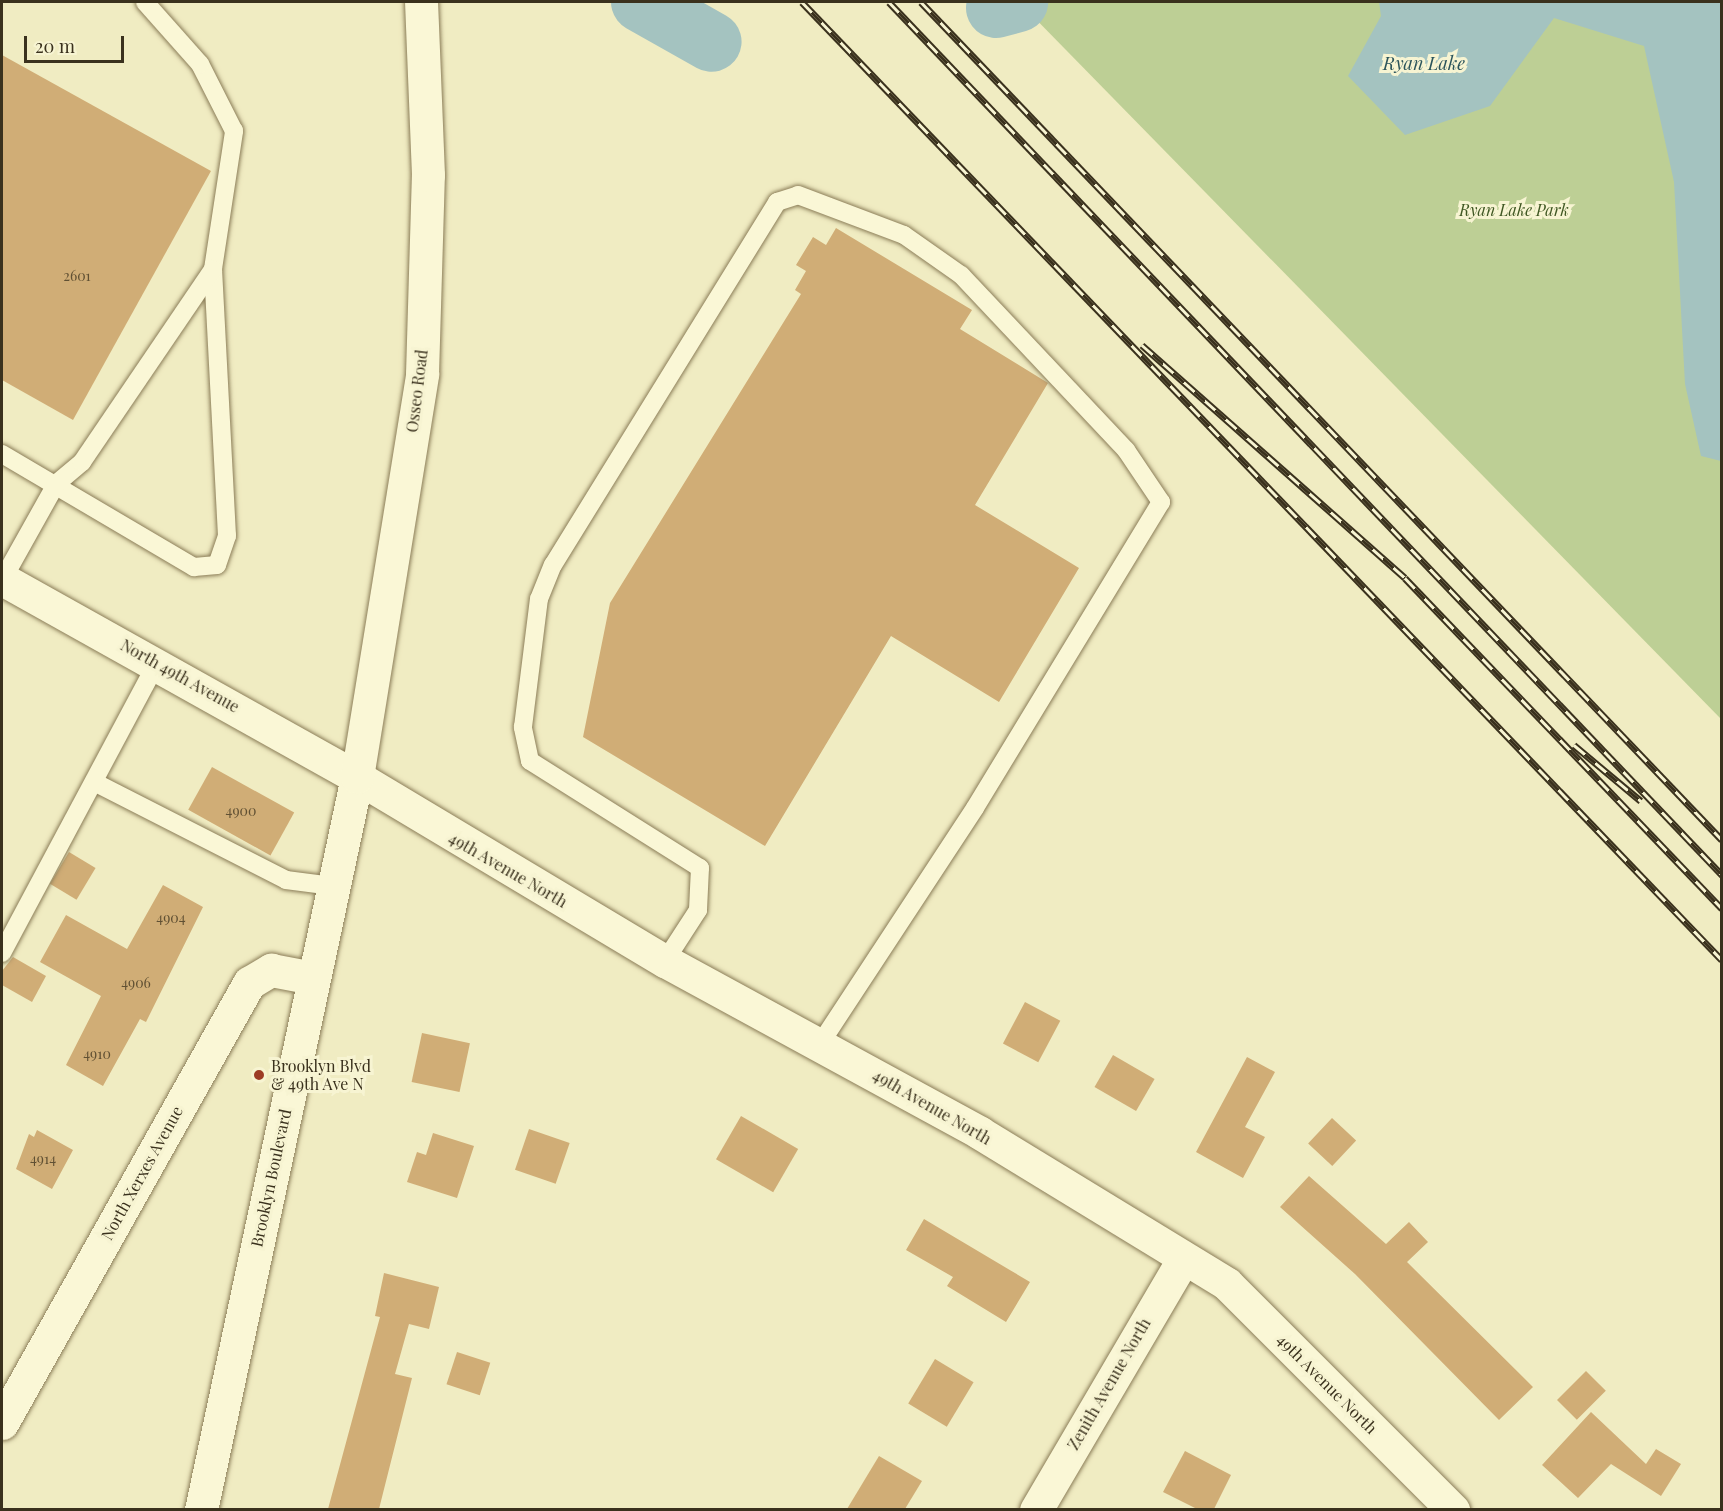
<!DOCTYPE html>
<html>
<head>
<meta charset="utf-8">
<style>
  body { margin:0 }
  #map { position:relative; width:1723px; height:1511px; overflow:hidden; background:#f0ecc2; font-family:"Playfair Display",serif }
  div>[style] { position:absolute }
  .green>* { inset:0; background:#bdcf95 }
  .water>* { inset:0; background:#a4c3c0 }
  .river>* { height:60px; margin:-30px; padding:0 30px; transform-origin:30px; border-radius:30px; background:#a4c3c0 }
  .building>* { inset:0; background:#d0ad76; transform-origin:0 0 }
  .roads { filter:drop-shadow(0 0 2px #8b7d58) drop-shadow(0 0 2px #8b7d58) }
  .service>* { height:18px; margin:-9px; padding:0 9px; transform-origin:9px; border-radius:9px; background:#faf7d6 }
  .minor>* { height:33px; margin:-16.5px; padding:0 16.5px; transform-origin:16.5px; border-radius:16.5px; background:#faf7d6 }
  .tertiary>* { height:33px; margin:-16.5px; padding:0 16.5px; transform-origin:16.5px; border-radius:16.5px; background:#faf7d6 }
  .secondary>* { height:33px; margin:-16.5px; padding:0 16.5px; transform-origin:16.5px; border-radius:16.5px; background:#faf7d6 }
  .rail>* { height:7px; margin-top:-3.5px; transform-origin:0; background:repeating-linear-gradient(90deg,#f7f4d2 0 14px,#3a311d 0 28px); box-sizing:border-box; border-block:2px solid #3a311d }
  .dots>* { width:16px; height:16px; translate:-50% -50%; box-sizing:border-box; border:3px solid #f7f4d2; border-radius:50% }
  span { translate:-50% -50%; white-space:nowrap; text-align:center; line-height:1.15; -webkit-text-stroke:6px #f7f4d2; paint-order:stroke }
  .number-label { font-size:14px; color:#605033 }
  .number-label span { -webkit-text-stroke-width:0 }
  .park-label { font-size:16px; color:#405823; font-style:italic }
  .street-label { font-size:16px; color:#3a311d }
  .poi-label { font-size:16px; color:#3a311d }
  .left { translate:0 -50%; text-align:left }
  .water-label { font-size:18px; color:#2b545b; font-style:italic }
  .frame { position:absolute; inset:0; border:3px solid #3a311d; pointer-events:none }
  .scale { position:absolute; left:24px; top:36px; width:100px; height:27px; box-sizing:border-box; border:3px solid #3a311d; border-top:0; padding-left:8px; font-size:18px; line-height:21px; white-space:nowrap; color:#3a311d; -webkit-text-stroke:4px #f7f4d2; paint-order:stroke }
</style>
</head>
<body>
<div id="map">
  <div class="green">
    <i style="clip-path:polygon(1019px 2px,1721px 2px,1721px 719px)"></i>
  </div>
  <div class="water">
    <i style="clip-path:polygon(1379px 2px,1721px 2px,1721px 461px,1701px 456px,1685px 384px,1674px 182px,1644px 46px,1554px 18px,1490px 106px,1405px 135px,1348px 76px,1381px 16px)"></i>
  </div>
  <div class="river">
    <i style="left:641px;top:2px;width:81px;rotate:29.4deg"></i>
    <i style="left:996px;top:8px;width:23px;rotate:-15deg"></i>
  </div>
  <div class="building">
    <i style="clip-path:polygon(2px 55px,211px 171px,73px 420px,2px 380px)"></i>
    <i style="clip-path:polygon(836px 228px,972px 310px,960px 329px,1048px 383px,975px 505px,1079px 568px,999px 702px,891px 636px,765px 846px,583px 737px,610px 603px,801px 294px,795px 290px,806px 271px,796px 265px,813px 237px,826px 245px)"></i>
    <i style="left:212px;top:767px;width:94px;height:49px;rotate:29deg"></i>
    <i style="left:69px;top:852px;width:31px;height:37px;rotate:31deg"></i>
    <i style="clip-path:polygon(163px 885px,203px 907px,146px 1022px,140px 1019px,103px 1086px,66px 1065px,101px 996px,40px 962px,66px 915px,127px 949px)"></i>
    <i style="clip-path:polygon(13px 957px,46px 976px,32px 1002px,2px 985px,2px 971px)"></i>
    <i style="left:1025px;top:1002px;width:40px;height:47px;rotate:28deg"></i>
    <i style="left:422px;top:1033px;width:49px;height:50px;rotate:12deg"></i>
    <i style="left:1113px;top:1055px;width:48px;height:37px;rotate:30deg"></i>
    <i style="clip-path:polygon(1247px 1057px,1275px 1072px,1245px 1127px,1265px 1137px,1243px 1178px,1196px 1152px)"></i>
    <i style="left:741px;top:1116px;width:66px;height:50px;rotate:30deg"></i>
    <i style="left:1332px;top:1118px;width:33px;height:35px;rotate:43deg"></i>
    <i style="left:529px;top:1129px;width:43px;height:43px;rotate:19deg"></i>
    <i style="clip-path:polygon(37px 1130px,73px 1150px,52px 1189px,16px 1169px,29px 1134px,34px 1137px)"></i>
    <i style="clip-path:polygon(433px 1133px,474px 1146px,457px 1198px,407px 1182px,417px 1152px,426px 1155px)"></i>
    <i style="clip-path:polygon(1309px 1176px,1386px 1244px,1409px 1222px,1428px 1242px,1407px 1262px,1533px 1387px,1499px 1420px,1355px 1274px,1280px 1207px)"></i>
    <i style="clip-path:polygon(924px 1219px,1030px 1282px,1006px 1322px,947px 1286px,953px 1277px,906px 1250px)"></i>
    <i style="clip-path:polygon(384px 1273px,439px 1287px,429px 1329px,409px 1324px,395px 1374px,412px 1378px,379px 1509px,328px 1509px,380px 1317px,375px 1316px)"></i>
    <i style="left:457px;top:1352px;width:35px;height:34px;rotate:18deg"></i>
    <i style="left:935px;top:1359px;width:45px;height:52px;rotate:31deg"></i>
    <i style="left:1586px;top:1371px;width:28px;height:41px;rotate:45deg"></i>
    <i style="clip-path:polygon(1591px 1412px,1646px 1464px,1656px 1449px,1681px 1464px,1661px 1496px,1611px 1464px,1578px 1498px,1542px 1465px)"></i>
    <i style="clip-path:polygon(1185px 1451px,1231px 1475px,1214px 1509px,1197px 1509px,1163px 1492px)"></i>
    <i style="clip-path:polygon(879px 1456px,922px 1481px,905px 1509px,847px 1509px)"></i>
  </div>
  <div class="roads">
    <div class="service">
      <i style="left:2px;top:454px;width:223px;rotate:30.5deg"></i>
      <i style="left:194px;top:567px;width:23px;rotate:-5deg"></i>
      <i style="left:217px;top:565px;width:31px;rotate:-71deg"></i>
      <i style="left:227px;top:536px;width:267px;rotate:-93deg"></i>
      <i style="left:213px;top:269px;width:140px;rotate:-81.3deg"></i>
      <i style="left:234px;top:131px;width:75px;rotate:-116.9deg"></i>
      <i style="left:200px;top:64px;width:83px;rotate:-131.6deg"></i>
      <i style="left:3px;top:579px;width:109px;rotate:-60.8deg"></i>
      <i style="left:56px;top:484px;width:34px;rotate:-40deg"></i>
      <i style="left:82px;top:462px;width:233px;rotate:-55.8deg"></i>
      <i style="left:96px;top:783px;width:213px;rotate:27deg"></i>
      <i style="left:286px;top:880px;width:47px;rotate:7.3deg"></i>
      <i style="left:2px;top:953px;width:329px;rotate:-61.9deg"></i>
      <i style="left:665px;top:961px;width:61px;rotate:-57.1deg"></i>
      <i style="left:698px;top:910px;width:42px;rotate:-87.3deg"></i>
      <i style="left:700px;top:868px;width:201px;rotate:-147.8deg"></i>
      <i style="left:530px;top:761px;width:35px;rotate:-102deg"></i>
      <i style="left:523px;top:727px;width:129px;rotate:-82.9deg"></i>
      <i style="left:539px;top:599px;width:37px;rotate:-68deg"></i>
      <i style="left:553px;top:565px;width:427px;rotate:-58.3deg"></i>
      <i style="left:777px;top:202px;width:22px;rotate:-18deg"></i>
      <i style="left:798px;top:195px;width:113px;rotate:20.7deg"></i>
      <i style="left:904px;top:235px;width:70px;rotate:35.1deg"></i>
      <i style="left:961px;top:275px;width:241px;rotate:46.7deg"></i>
      <i style="left:1126px;top:450px;width:63px;rotate:56.1deg"></i>
      <i style="left:1161px;top:502px;width:358px;rotate:121.3deg"></i>
      <i style="left:975px;top:808px;width:282px;rotate:123.3deg"></i>
    </div>
    <div class="minor">
      <i style="left:357px;top:777px;width:359px;rotate:30.9deg"></i>
      <i style="left:665px;top:961px;width:359px;rotate:28.6deg"></i>
      <i style="left:980px;top:1133px;width:289px;rotate:31.4deg"></i>
      <i style="left:1227px;top:1284px;width:320px;rotate:45deg"></i>
      <i style="left:2px;top:1423px;width:505px;rotate:-60.69deg"></i>
      <i style="left:249px;top:983px;width:26px;rotate:-31deg"></i>
      <i style="left:271px;top:970px;width:43px;rotate:10.8deg"></i>
      <i style="left:1036px;top:1510px;width:291px;rotate:-59.6deg"></i>
    </div>
    <div class="tertiary">
      <i style="left:2px;top:579px;width:406px;rotate:29.2deg"></i>
    </div>
    <div class="secondary">
      <i style="left:201px;top:1510px;width:749px;rotate:-77.99deg"></i>
      <i style="left:357px;top:777px;width:408px;rotate:-80.8deg"></i>
      <i style="left:422px;top:374px;width:199px;rotate:-88.3deg"></i>
      <i style="left:428px;top:175px;width:173px;rotate:-92.3deg"></i>
    </div>
  </div>
  <div class="rail">
    <i style="left:802px;top:2px;width:1328px;rotate:46.16deg"></i>
    <i style="left:889px;top:2px;width:1207px;rotate:46.34deg"></i>
    <i style="left:921px;top:2px;width:1159px;rotate:46.29deg"></i>
    <i style="left:1142px;top:345px;width:351px;rotate:41.5deg"></i>
    <i style="left:1405px;top:578px;width:458px;rotate:46.2deg"></i>
    <i style="left:1574px;top:745px;width:87px;rotate:39.9deg"></i>
  </div>
  <div class="dots">
    <i style="left:259px;top:1075px;background:#9d3c25"></i>
  </div>
  <div class="number-label">
    <span style="left:77px;top:276px">2601</span>
    <span style="left:241px;top:811px">4900</span>
    <span style="left:171px;top:918px">4904</span>
    <span style="left:136px;top:983px">4906</span>
    <span style="left:97px;top:1054px">4910</span>
    <span style="left:43px;top:1159px">4914</span>
  </div>
  <div class="park-label">
    <span style="left:1514px;top:210px">Ryan Lake Park</span>
  </div>
  <div class="street-label">
    <span style="left:417px;top:391px;rotate:-83deg">Osseo Road</span>
    <span style="left:180px;top:676px;rotate:29deg">North 49th Avenue</span>
    <span style="left:508px;top:870px;rotate:30deg">49th Avenue North</span>
    <span style="left:932px;top:1107px;rotate:30deg">49th Avenue North</span>
    <span style="left:142px;top:1173px;rotate:-61deg">North Xerxes Avenue</span>
    <span style="left:271px;top:1178px;rotate:-78deg">Brooklyn Boulevard</span>
    <span style="left:1109px;top:1384px;rotate:-60deg">Zenith Avenue North</span>
    <span style="left:1327px;top:1384px;rotate:45deg">49th Avenue North</span>
  </div>
  <div class="poi-label">
    <span class="left" style="left:271px;top:1075px">Brooklyn Blvd<br>&amp; 49th Ave N</span>
  </div>
  <div class="water-label">
    <span style="left:1424px;top:63px">Ryan Lake</span>
  </div>
  <div class="frame"></div>
  <div class="scale">20 m</div>
</div>
</body>
</html>
